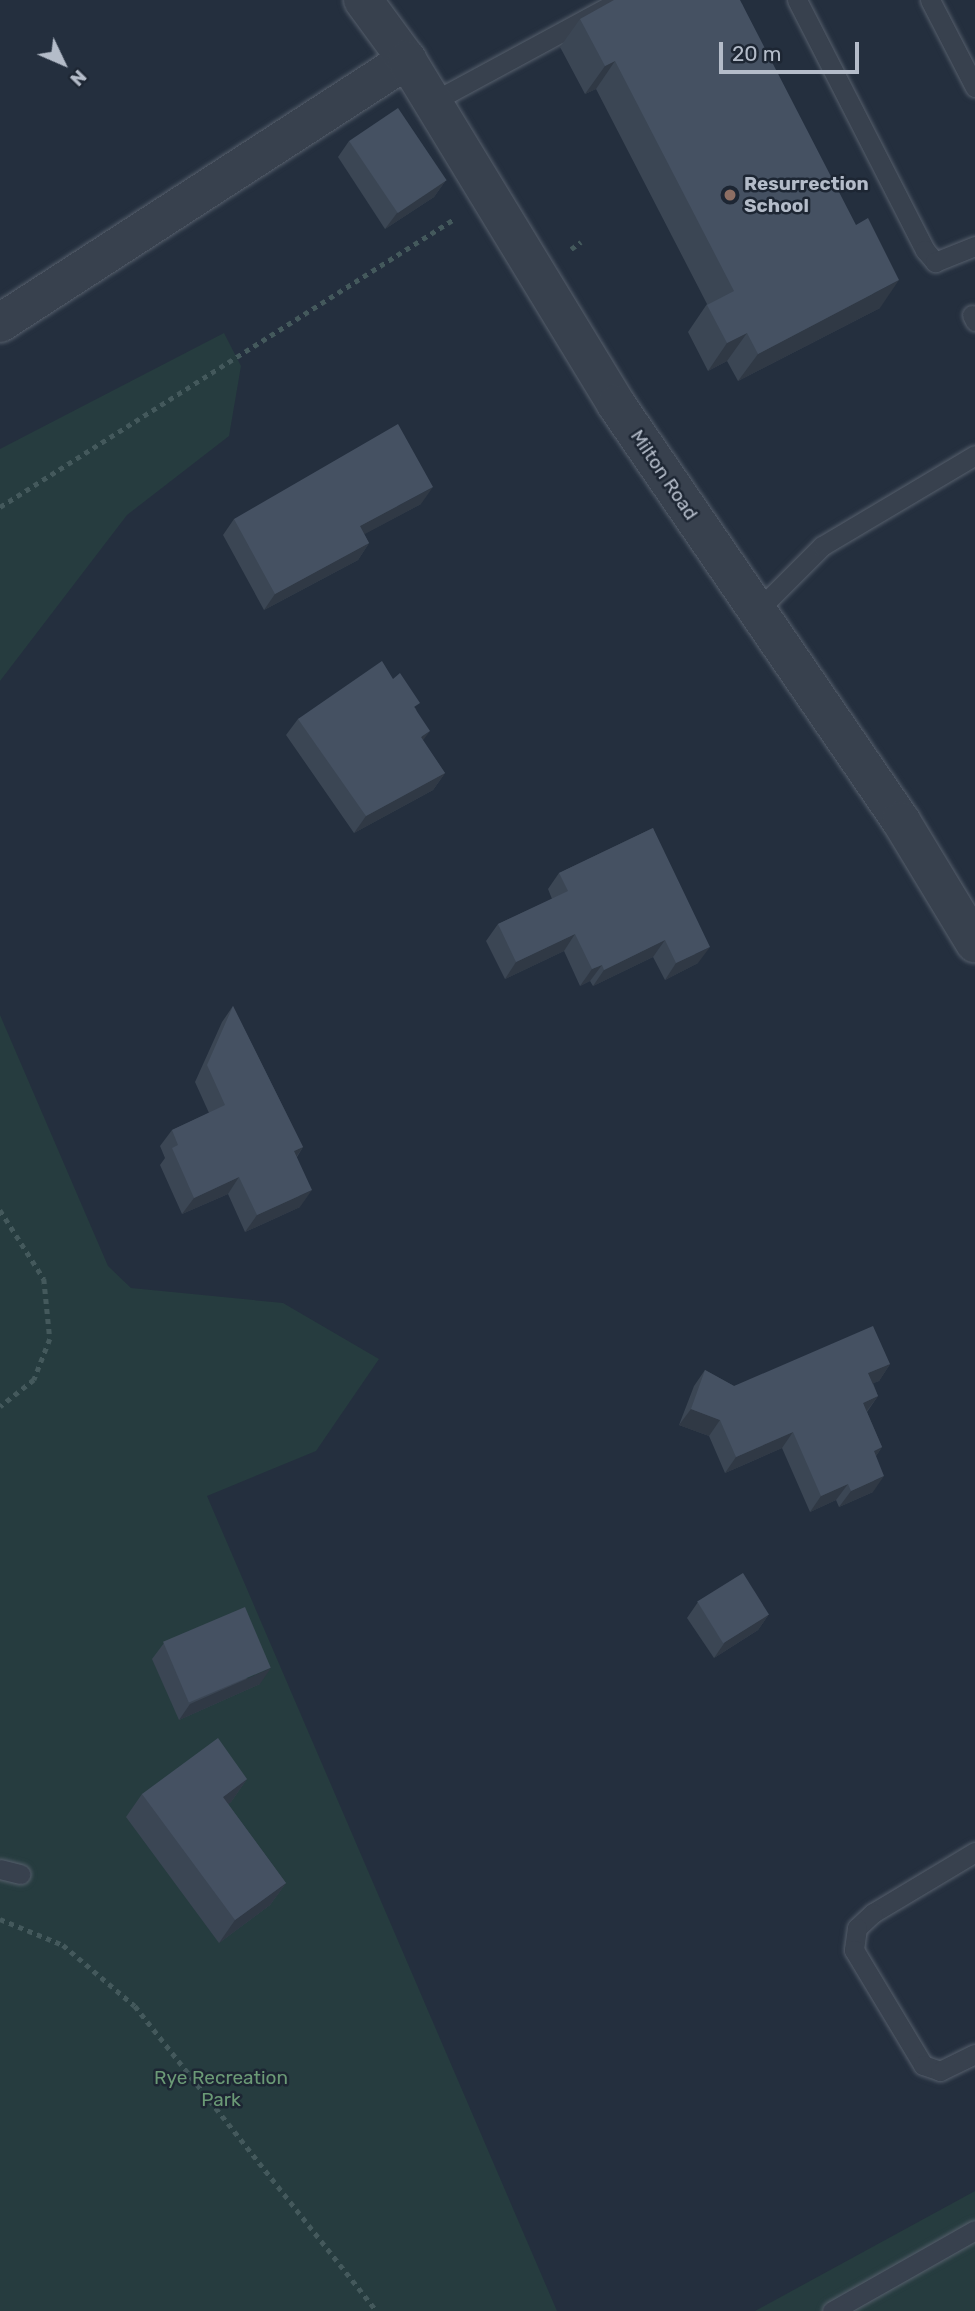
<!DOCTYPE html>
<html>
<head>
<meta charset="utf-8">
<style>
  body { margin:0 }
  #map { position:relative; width:975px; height:2311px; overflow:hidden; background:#242f3e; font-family:Rubik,sans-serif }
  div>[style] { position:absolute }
  .green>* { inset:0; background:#263c3f }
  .path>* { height:4.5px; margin-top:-2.25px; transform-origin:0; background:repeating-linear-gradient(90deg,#44595c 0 5px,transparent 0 10px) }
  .roads { filter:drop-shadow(0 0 2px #565f6c) drop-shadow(0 0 2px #565f6c) }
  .service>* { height:19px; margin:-9.5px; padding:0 9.5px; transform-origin:9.5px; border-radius:9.5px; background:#38414e }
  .minor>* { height:38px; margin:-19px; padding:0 19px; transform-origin:19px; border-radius:19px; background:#38414e }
  .tertiary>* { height:38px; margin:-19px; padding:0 19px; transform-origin:19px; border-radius:19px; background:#38414e }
  .wall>* { inset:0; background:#3b4654 }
  .shaded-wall>* { inset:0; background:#303945 }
  .building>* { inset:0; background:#455162; transform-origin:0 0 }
  .dots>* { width:19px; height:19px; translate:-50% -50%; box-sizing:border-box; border:4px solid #1d2633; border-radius:50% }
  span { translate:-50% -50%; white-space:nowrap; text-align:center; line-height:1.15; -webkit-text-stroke:5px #1d2633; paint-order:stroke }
  .poi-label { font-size:19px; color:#b4bcc9; font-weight:700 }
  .left { translate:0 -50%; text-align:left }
  .street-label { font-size:19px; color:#b4bcc9 }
  .park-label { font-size:19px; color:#6b9a76 }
  .north { position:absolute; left:28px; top:28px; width:70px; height:70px; -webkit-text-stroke:5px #1d2633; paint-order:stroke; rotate:134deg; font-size:19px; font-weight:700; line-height:28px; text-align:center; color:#b4bcc9 }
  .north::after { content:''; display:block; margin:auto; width:24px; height:32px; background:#b4bcc9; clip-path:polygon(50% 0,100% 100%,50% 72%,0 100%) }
  .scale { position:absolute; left:719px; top:42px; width:140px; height:32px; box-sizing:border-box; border:4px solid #b4bcc9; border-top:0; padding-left:9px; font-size:21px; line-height:24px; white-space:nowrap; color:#b4bcc9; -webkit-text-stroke:5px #1d2633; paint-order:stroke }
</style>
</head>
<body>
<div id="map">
  <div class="green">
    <i style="clip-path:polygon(224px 333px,241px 366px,229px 436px,127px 515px,0 681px,0 449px)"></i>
    <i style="clip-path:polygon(0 1015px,108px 1266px,131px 1288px,283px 1303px,379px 1359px,316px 1451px,207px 1496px,557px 2311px,0 2311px)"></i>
    <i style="clip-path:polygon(975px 2191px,975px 2311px,755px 2311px)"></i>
  </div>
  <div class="path">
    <i style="left:571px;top:249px;width:12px;rotate:-35deg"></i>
    <i style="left:0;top:507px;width:538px;rotate:-32.39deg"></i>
    <i style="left:0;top:1210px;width:82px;rotate:57.5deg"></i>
    <i style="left:44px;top:1279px;width:60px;rotate:84.3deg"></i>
    <i style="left:50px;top:1339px;width:44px;rotate:111.3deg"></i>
    <i style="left:34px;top:1380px;width:43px;rotate:141.5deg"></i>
    <i style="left:0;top:1919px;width:68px;rotate:22.4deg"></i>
    <i style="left:63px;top:1945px;width:94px;rotate:40.3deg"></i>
    <i style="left:135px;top:2006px;width:389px;rotate:51.6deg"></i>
  </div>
  <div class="roads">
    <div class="service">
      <i style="left:797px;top:0;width:281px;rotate:62.9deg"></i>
      <i style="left:925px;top:250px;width:16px;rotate:50deg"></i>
      <i style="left:935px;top:262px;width:43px;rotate:-21.8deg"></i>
      <i style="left:930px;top:0;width:98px;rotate:62.7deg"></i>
      <i style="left:432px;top:102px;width:215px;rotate:-28.4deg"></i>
      <i style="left:972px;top:315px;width:7px;rotate:63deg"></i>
      <i style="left:757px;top:611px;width:92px;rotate:-45deg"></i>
      <i style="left:822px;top:546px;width:178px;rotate:-30.7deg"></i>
      <i style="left:975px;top:1852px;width:119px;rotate:149.1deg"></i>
      <i style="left:873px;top:1913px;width:22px;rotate:137deg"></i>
      <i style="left:857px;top:1928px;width:22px;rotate:98deg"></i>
      <i style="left:854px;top:1950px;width:134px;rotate:59deg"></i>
      <i style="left:923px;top:2065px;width:18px;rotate:19deg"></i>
      <i style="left:940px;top:2071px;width:39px;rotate:-26deg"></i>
      <i style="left:0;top:1869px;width:21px;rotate:14deg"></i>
      <i style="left:832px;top:2311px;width:164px;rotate:-29.5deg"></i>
    </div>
    <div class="minor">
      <i style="left:0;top:323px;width:485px;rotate:-32.9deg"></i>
    </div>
    <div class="tertiary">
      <i style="left:363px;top:0;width:74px;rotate:53.7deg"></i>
      <i style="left:407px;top:60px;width:403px;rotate:58.7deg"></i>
      <i style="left:616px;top:404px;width:505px;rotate:55.65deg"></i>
      <i style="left:901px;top:821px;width:143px;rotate:58.8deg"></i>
    </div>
  </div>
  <div class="wall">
    <i style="clip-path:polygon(742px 4px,880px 308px,738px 381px,727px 361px,708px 371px,688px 332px,707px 304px,596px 89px,585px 94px,560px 47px,580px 19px)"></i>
    <i style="clip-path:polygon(349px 141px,446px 180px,434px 197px,385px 229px,338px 157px)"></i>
    <i style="clip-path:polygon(421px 504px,364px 534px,369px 543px,358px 560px,264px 610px,223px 535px,234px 519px)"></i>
    <i style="clip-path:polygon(393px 679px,416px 709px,423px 741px,445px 773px,433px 790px,354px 833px,286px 735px,298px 719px)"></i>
    <i style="clip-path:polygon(653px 828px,698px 963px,665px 980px,653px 957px,593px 986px,590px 981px,580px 986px,564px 951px,505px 979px,486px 941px,498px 924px,552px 899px,548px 889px,559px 873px)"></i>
    <i style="clip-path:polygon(233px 1006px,303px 1147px,297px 1157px,300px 1207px,245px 1232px,228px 1194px,182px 1214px,160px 1165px,165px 1158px,160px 1146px,172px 1130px,209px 1113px,195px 1082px,222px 1022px)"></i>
    <i style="clip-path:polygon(890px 1364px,879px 1381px,873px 1383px,878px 1396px,867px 1412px,882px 1447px,876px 1456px,873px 1492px,839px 1507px,836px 1500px,810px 1512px,782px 1448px,725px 1473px,709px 1436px,679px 1425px,694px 1386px,705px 1370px,734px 1386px)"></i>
    <i style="clip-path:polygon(698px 1602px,769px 1614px,758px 1630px,714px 1658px,687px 1618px)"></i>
    <i style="clip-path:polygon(164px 1643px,260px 1684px,179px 1720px,152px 1659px)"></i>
    <i style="clip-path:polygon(247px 1779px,231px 1802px,228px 1804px,286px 1883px,270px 1905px,219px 1943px,126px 1817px,142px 1794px)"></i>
  </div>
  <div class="shaded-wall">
    <i style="clip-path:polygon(615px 61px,596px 89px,585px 94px,605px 66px)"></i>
    <i style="clip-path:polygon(446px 180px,434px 197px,385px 229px,397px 213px)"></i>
    <i style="clip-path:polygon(899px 280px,880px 308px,738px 381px,758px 354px)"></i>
    <i style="clip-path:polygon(747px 333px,727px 361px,708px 371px,727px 343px)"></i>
    <i style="clip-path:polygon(433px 487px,421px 504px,348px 543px,360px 526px)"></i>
    <i style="clip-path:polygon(369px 543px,358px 560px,264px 610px,275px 594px)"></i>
    <i style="clip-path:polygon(430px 731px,418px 747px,421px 737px)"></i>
    <i style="clip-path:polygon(445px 773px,433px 790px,354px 833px,366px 816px)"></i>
    <i style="clip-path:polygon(575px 934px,564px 951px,505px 979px,516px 962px)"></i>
    <i style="clip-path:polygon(665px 940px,653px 957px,593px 986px,604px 970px)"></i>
    <i style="clip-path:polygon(710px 947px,698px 963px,665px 980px,676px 963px)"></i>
    <i style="clip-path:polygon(602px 965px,590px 981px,580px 986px,592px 969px)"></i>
    <i style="clip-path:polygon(303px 1147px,292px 1163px,294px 1151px)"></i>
    <i style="clip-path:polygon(239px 1177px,228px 1194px,182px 1214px,194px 1198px)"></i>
    <i style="clip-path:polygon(312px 1190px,300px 1207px,245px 1232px,257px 1215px)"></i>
    <i style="clip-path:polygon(890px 1364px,879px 1381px,857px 1390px,868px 1373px)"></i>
    <i style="clip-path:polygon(878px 1396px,866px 1412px,863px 1403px)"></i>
    <i style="clip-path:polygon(691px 1409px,720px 1420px,709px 1436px,679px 1425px)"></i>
    <i style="clip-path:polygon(793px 1432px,782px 1448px,725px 1473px,736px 1457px)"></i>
    <i style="clip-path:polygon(882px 1447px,871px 1463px,874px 1451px)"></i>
    <i style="clip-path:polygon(884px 1476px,873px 1492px,839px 1507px,851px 1491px)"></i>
    <i style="clip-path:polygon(848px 1484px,836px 1500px,810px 1512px,821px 1496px)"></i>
    <i style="clip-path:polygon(769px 1614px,758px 1630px,714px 1658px,725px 1642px)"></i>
    <i style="clip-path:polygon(271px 1668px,260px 1684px,179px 1720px,190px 1704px)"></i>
    <i style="clip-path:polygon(247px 1779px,231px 1802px,207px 1820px,223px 1797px)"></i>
    <i style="clip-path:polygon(286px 1883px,270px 1905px,219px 1943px,235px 1920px)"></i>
  </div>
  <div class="building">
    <i style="clip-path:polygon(614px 0,740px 0,856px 225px,868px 218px,899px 280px,758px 354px,747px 333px,727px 343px,707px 305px,734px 291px,615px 61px,605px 66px,580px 19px)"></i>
    <i style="left:398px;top:108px;width:87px;height:59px;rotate:56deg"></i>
    <i style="clip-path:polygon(398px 424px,433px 487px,360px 526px,369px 543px,275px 594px,234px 519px)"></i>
    <i style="clip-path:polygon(382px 661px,393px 679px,400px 673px,420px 703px,414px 707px,430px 731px,421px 737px,445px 773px,366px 816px,298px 719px)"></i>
    <i style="clip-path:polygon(653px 828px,710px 947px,676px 963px,665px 940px,604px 970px,602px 965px,592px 969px,575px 934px,516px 962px,498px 924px,568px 891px,559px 873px)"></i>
    <i style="clip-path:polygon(233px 1006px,303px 1147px,294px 1151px,312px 1190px,257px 1215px,239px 1177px,194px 1198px,172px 1148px,178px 1145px,172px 1130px,225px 1105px,207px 1065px)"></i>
    <i style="clip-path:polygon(873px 1326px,890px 1364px,868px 1373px,878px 1396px,863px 1403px,882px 1447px,874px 1451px,884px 1476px,851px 1491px,848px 1484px,821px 1496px,793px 1432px,736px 1457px,720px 1420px,691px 1409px,705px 1370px,734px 1386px)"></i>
    <i style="left:743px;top:1573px;width:49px;height:54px;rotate:58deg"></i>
    <i style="left:245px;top:1607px;width:66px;height:89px;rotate:67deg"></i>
    <i style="clip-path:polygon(218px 1738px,247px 1779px,223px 1797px,286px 1883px,235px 1920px,142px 1794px)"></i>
  </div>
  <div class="dots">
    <i style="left:730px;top:195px;background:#8d6e63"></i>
  </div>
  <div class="poi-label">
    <span class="left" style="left:744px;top:195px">Resurrection<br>School</span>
  </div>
  <div class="street-label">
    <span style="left:664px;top:475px;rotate:56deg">Milton Road</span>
  </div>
  <div class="park-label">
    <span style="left:221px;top:2089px">Rye Recreation<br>Park</span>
  </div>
  <div class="north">N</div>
  <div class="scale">20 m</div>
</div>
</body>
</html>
